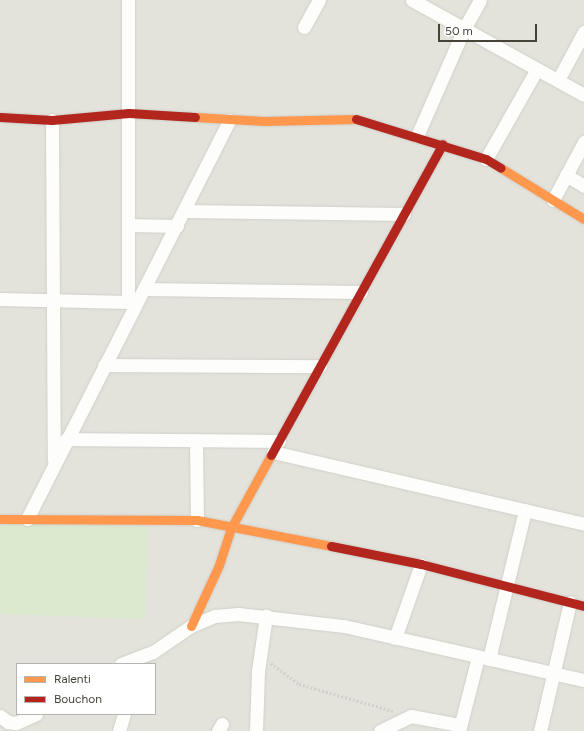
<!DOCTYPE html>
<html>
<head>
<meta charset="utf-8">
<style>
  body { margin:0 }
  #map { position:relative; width:584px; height:731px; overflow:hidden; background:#f1f1ec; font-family:Figtree,sans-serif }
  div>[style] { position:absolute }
  .residential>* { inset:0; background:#e4e3db }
  .green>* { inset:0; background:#dbe9cf; transform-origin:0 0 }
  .path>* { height:2.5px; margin-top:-1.25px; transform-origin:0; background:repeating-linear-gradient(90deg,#d1d1cb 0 2px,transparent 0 4px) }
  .roads { filter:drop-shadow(0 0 1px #cfcfca) drop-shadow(0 0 1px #cfcfca) }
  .street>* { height:13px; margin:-6.5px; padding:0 6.5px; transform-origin:6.5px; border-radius:6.5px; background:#fdfdfc }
  .slow>* { height:9px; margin:-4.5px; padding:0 4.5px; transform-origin:4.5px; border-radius:4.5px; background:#ff974d }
  .jam>* { height:9px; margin:-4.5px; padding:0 4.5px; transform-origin:4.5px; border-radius:4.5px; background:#b3261e }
  span { translate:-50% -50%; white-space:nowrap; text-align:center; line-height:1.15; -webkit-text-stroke:3px #fff; paint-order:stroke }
  .legend { position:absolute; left:16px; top:663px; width:140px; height:52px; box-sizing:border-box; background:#fff; border:1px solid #b5b4b0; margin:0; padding:5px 7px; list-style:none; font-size:12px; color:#464339 }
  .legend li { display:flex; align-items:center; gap:8px; height:20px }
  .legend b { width:20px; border:1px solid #b5b4b0 }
  .scale { position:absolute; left:438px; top:24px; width:99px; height:18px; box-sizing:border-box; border:2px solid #464339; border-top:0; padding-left:5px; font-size:12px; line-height:14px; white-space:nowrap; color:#464339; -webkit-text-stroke:3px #fff; paint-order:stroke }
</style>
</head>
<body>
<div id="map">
  <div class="residential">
    <i style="clip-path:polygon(evenodd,0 0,584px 0,584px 731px,0 731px,0 0,17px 664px,155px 664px,155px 714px,17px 714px,17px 664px)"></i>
  </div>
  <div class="green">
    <i style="left:0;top:521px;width:148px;height:93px;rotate:2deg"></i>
  </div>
  <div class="path">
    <i style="left:271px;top:663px;width:35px;rotate:37deg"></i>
    <i style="left:299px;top:684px;width:98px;rotate:16deg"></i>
  </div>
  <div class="roads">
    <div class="street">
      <i style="left:128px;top:0;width:302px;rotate:90deg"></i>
      <i style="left:412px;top:0;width:196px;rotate:28.9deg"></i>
      <i style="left:304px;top:27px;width:31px;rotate:-61deg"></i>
      <i style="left:558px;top:80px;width:55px;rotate:-61.6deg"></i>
      <i style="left:52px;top:120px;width:340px;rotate:89.7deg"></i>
      <i style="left:417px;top:136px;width:117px;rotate:-66.3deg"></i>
      <i style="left:464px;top:29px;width:33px;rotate:-61deg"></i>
      <i style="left:486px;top:159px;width:103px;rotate:-60.5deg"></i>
      <i style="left:566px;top:175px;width:21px;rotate:31deg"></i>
      <i style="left:553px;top:200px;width:66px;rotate:-61.9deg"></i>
      <i style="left:185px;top:211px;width:219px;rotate:0.8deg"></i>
      <i style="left:128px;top:225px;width:49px;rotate:1.2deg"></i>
      <i style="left:144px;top:289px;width:217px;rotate:0.8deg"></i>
      <i style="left:0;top:299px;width:128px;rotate:1.3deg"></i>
      <i style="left:128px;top:302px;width:8px;rotate:30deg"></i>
      <i style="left:104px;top:365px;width:216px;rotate:0.3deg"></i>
      <i style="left:66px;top:439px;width:213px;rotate:0.5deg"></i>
      <i style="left:196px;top:440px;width:80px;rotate:89.3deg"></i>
      <i style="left:273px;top:452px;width:319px;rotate:13deg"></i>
      <i style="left:27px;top:519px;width:447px;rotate:-63.1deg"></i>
      <i style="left:395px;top:638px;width:78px;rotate:-70.6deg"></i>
      <i style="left:489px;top:659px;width:153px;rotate:-76.4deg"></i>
      <i style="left:121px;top:664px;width:34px;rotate:-21deg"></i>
      <i style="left:153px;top:652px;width:46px;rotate:-34.4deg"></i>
      <i style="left:191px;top:626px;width:26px;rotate:-23deg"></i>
      <i style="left:215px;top:616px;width:23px;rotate:-5deg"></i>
      <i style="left:238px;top:614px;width:107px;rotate:6.5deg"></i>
      <i style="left:344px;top:626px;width:246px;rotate:12.7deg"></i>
      <i style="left:0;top:716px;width:10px;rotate:37deg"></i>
      <i style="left:8px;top:722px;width:8px;rotate:7deg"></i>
      <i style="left:16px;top:723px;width:22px;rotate:-24deg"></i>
      <i style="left:119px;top:731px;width:18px;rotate:-74deg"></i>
      <i style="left:218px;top:731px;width:8px;rotate:-60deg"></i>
      <i style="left:256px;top:731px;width:60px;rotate:-88.1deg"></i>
      <i style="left:258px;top:671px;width:56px;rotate:-81.7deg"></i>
      <i style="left:380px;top:731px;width:34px;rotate:-26deg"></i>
      <i style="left:411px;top:716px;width:50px;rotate:10.4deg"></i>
      <i style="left:459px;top:731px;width:76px;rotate:-75.6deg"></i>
      <i style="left:540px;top:731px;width:132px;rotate:-76.9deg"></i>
    </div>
    <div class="slow">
      <i style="left:195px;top:117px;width:69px;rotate:3.3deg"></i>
      <i style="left:264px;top:121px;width:92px;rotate:-1.2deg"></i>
      <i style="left:501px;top:168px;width:97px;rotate:31.6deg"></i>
      <i style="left:0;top:519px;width:197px;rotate:0.3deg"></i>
      <i style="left:197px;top:520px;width:136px;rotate:11deg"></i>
      <i style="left:191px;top:626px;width:67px;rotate:-65.3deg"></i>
      <i style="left:219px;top:565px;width:39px;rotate:-72deg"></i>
      <i style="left:231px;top:528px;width:83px;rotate:-61.3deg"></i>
    </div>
    <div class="jam">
      <i style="left:0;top:117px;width:52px;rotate:3.3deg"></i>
      <i style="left:52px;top:120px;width:77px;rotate:-5.2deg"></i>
      <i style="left:129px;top:113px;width:66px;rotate:3.5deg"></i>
      <i style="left:356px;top:119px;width:136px;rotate:17.1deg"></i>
      <i style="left:486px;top:159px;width:17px;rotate:31deg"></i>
      <i style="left:271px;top:455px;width:355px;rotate:-61.1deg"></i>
      <i style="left:331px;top:546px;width:92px;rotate:11.3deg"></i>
      <i style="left:421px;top:564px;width:168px;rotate:14.4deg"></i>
    </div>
  </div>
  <ul class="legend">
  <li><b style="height:5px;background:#ff974d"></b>Ralenti</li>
  <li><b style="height:5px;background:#b3261e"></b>Bouchon</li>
  </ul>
  <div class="scale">50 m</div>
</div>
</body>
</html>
